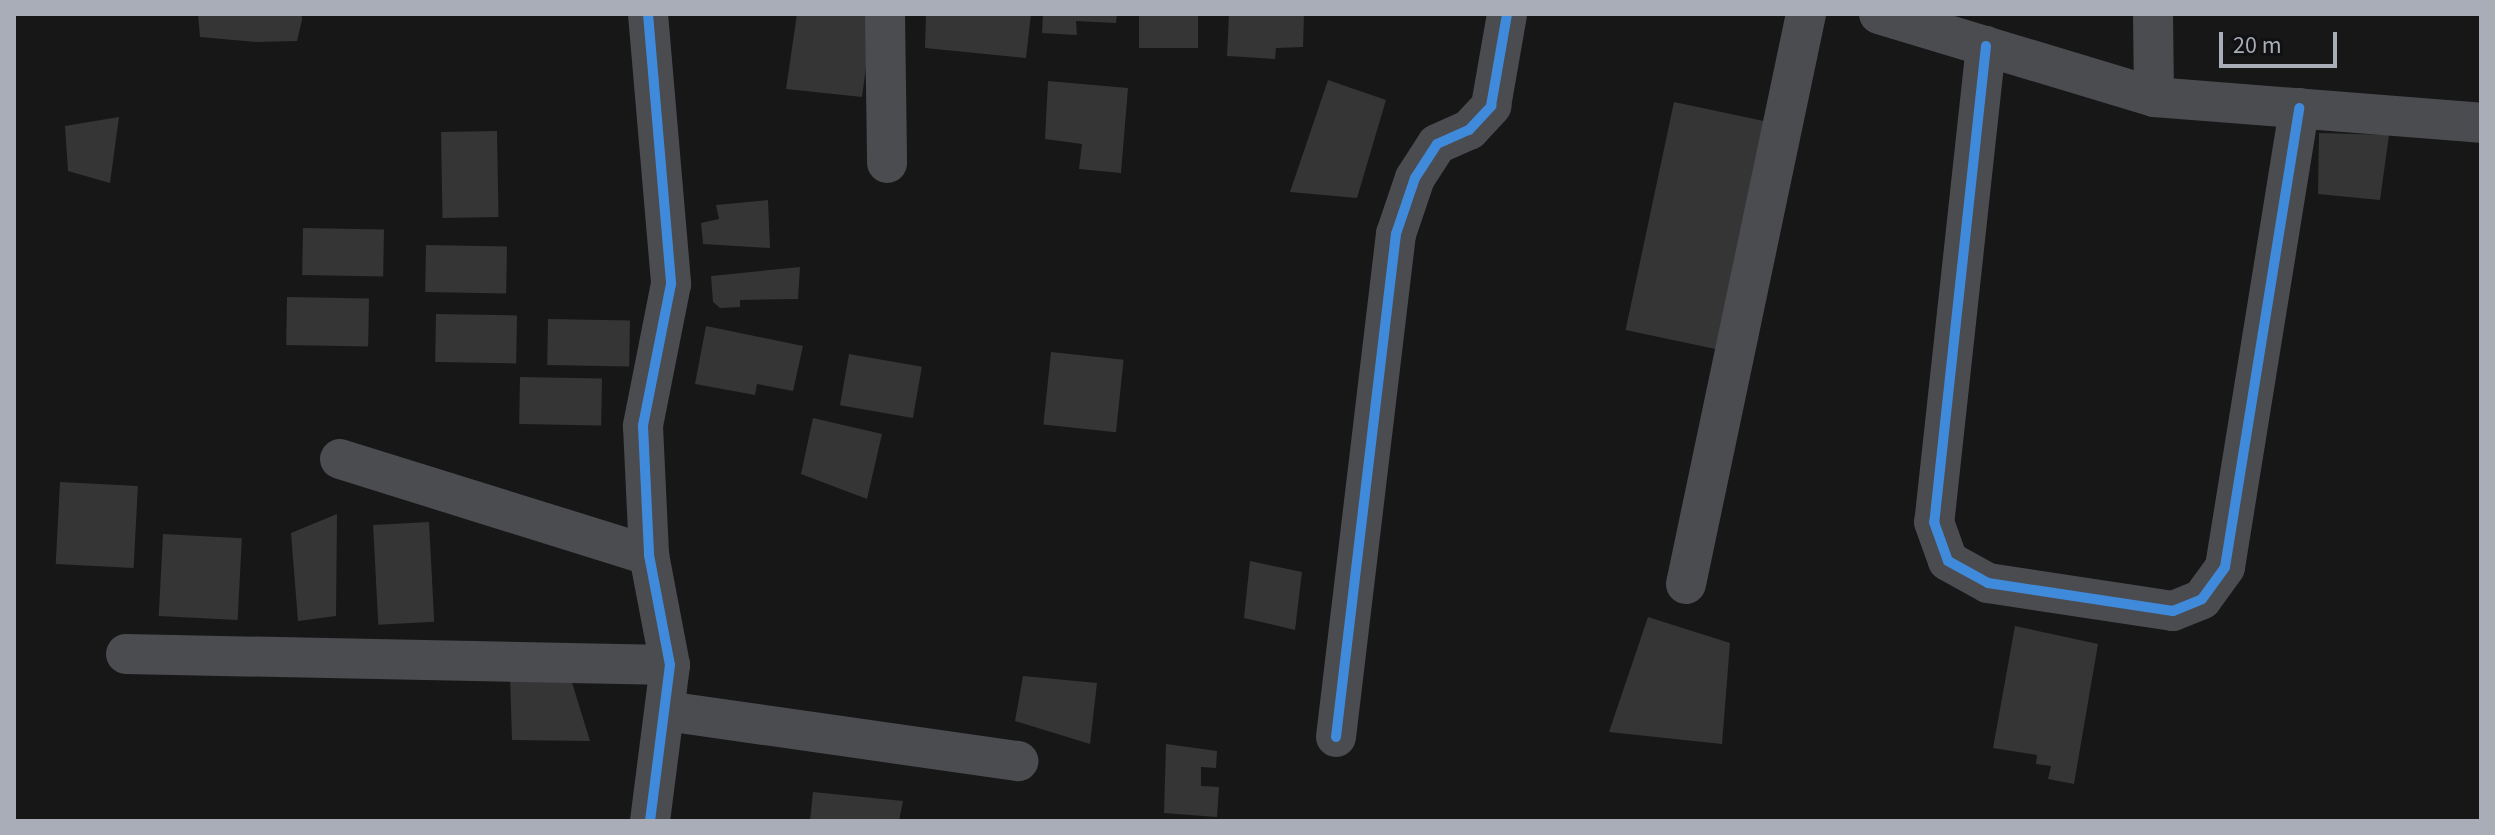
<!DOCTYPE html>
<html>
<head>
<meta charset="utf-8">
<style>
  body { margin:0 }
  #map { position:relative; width:2495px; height:835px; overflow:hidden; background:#171717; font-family:"Source Sans 3",sans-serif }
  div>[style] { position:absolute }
  .building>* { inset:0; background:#353536; transform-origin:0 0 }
  .minor>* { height:40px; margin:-20px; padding:0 20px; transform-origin:20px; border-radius:20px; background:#4b4c50 }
  .cycleway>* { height:10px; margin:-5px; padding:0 5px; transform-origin:5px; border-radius:5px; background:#408adc }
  span { translate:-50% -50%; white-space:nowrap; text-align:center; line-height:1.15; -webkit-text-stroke:8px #111113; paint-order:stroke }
  .frame { position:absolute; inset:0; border:16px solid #a8adb8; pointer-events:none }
  .scale { position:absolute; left:2219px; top:32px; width:118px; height:36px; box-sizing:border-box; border:4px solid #a8adb8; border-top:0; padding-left:10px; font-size:24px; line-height:28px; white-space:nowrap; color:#a8adb8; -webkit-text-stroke:6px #111113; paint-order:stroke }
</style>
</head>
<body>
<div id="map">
  <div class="building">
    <i style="clip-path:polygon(198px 14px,302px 14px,302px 20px,297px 41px,256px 42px,200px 37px)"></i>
    <i style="clip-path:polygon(797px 14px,873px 14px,862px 97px,786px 89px)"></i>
    <i style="clip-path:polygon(926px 14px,1031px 14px,1026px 58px,925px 48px)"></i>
    <i style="clip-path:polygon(1043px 14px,1117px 14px,1116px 23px,1076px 21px,1077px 35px,1042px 33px)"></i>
    <i style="left:1139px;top:14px;width:59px;height:34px"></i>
    <i style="clip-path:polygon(1229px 14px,1304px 14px,1303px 47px,1276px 48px,1275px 59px,1227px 56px)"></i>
    <i style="clip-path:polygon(1328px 80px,1386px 100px,1357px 198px,1290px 192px)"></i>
    <i style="clip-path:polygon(1048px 81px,1128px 88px,1121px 173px,1079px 169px,1082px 144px,1045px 139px)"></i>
    <i style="left:1674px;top:102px;width:93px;height:233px;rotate:12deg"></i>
    <i style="clip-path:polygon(119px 117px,110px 183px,68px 171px,65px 126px)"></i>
    <i style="left:497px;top:131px;width:86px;height:56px;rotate:89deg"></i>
    <i style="clip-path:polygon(2319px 133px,2389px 135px,2380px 200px,2318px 194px)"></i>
    <i style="clip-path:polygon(768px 200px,770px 248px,703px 244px,701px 223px,719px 219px,716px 205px)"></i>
    <i style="left:303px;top:228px;width:81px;height:47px;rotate:1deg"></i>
    <i style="left:426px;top:245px;width:81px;height:47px;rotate:1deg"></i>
    <i style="clip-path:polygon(800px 267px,798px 299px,740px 300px,740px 307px,720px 308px,713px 302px,711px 276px)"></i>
    <i style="left:287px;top:297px;width:82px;height:48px;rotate:1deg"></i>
    <i style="left:436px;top:314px;width:81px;height:48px;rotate:1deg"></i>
    <i style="left:548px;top:319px;width:82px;height:46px;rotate:1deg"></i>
    <i style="clip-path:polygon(706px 326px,803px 346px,793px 391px,757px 384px,755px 395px,695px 384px)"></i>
    <i style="left:1051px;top:352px;width:73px;height:73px;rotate:6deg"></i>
    <i style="left:849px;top:354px;width:74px;height:52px;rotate:10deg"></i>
    <i style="left:520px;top:377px;width:82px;height:47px;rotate:1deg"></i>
    <i style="clip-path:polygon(813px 418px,882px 434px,867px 499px,801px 474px)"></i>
    <i style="left:60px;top:482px;width:78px;height:82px;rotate:3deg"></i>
    <i style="clip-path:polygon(337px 514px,336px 616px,298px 621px,291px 533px)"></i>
    <i style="left:429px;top:522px;width:100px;height:56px;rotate:87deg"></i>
    <i style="left:163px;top:534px;width:79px;height:82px;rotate:3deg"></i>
    <i style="clip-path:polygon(1250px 561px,1302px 572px,1295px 630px,1244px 618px)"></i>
    <i style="clip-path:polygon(1648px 617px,1730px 643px,1722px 744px,1609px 732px)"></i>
    <i style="clip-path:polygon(2015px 626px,2098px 644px,2074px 784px,2048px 779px,2051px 766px,2036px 764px,2037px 755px,1993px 748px)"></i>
    <i style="clip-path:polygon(510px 676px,570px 676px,590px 741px,512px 740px)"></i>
    <i style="clip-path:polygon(1023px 676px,1097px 683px,1090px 744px,1015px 721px)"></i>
    <i style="clip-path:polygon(1166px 744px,1217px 751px,1216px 768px,1201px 767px,1201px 786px,1219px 787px,1217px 817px,1164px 813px)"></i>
    <i style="clip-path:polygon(813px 792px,903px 801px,899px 821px,810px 821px)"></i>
  </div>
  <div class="minor">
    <i style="left:648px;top:14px;width:271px;rotate:85.1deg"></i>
    <i style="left:671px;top:284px;width:145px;rotate:101.2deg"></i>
    <i style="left:643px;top:426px;width:129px;rotate:87.3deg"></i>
    <i style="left:649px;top:555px;width:112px;rotate:79.2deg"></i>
    <i style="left:670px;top:665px;width:157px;rotate:97.3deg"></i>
    <i style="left:885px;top:14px;width:149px;rotate:89.2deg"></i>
    <i style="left:1879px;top:14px;width:287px;rotate:16.8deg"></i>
    <i style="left:2154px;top:97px;width:328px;rotate:4.5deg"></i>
    <i style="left:2153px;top:14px;width:83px;rotate:89.3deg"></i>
    <i style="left:1986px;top:46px;width:479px;rotate:96.2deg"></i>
    <i style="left:1934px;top:522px;width:41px;rotate:70.3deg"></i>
    <i style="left:1948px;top:561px;width:46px;rotate:28.8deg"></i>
    <i style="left:1988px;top:583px;width:187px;rotate:8.6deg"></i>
    <i style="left:2173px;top:611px;width:31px;rotate:-22deg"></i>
    <i style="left:2202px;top:599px;width:39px;rotate:-54deg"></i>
    <i style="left:2225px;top:567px;width:465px;rotate:-80.8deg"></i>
    <i style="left:340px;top:459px;width:324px;rotate:17.3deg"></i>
    <i style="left:1686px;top:584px;width:582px;rotate:-78.11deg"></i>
    <i style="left:126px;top:654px;width:544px;rotate:1.16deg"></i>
    <i style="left:666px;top:711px;width:356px;rotate:8.1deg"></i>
    <i style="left:1336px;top:737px;width:507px;rotate:-83.2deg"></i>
    <i style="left:1396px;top:234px;width:59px;rotate:-71.3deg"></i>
    <i style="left:1415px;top:178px;width:40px;rotate:-57.1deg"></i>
    <i style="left:1437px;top:144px;width:35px;rotate:-24deg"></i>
    <i style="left:1469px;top:130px;width:33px;rotate:-47deg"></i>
    <i style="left:1491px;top:106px;width:93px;rotate:-80.1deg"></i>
  </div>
  <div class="cycleway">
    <i style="left:648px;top:14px;width:271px;rotate:85.1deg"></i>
    <i style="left:671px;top:284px;width:145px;rotate:101.2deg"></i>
    <i style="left:643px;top:426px;width:129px;rotate:87.3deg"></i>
    <i style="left:649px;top:555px;width:112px;rotate:79.2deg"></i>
    <i style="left:670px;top:665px;width:157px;rotate:97.3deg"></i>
    <i style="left:1986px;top:46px;width:479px;rotate:96.2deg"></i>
    <i style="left:1934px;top:522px;width:41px;rotate:70.3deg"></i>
    <i style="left:1948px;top:561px;width:46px;rotate:28.8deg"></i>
    <i style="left:1988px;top:583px;width:187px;rotate:8.6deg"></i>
    <i style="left:2173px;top:611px;width:31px;rotate:-22deg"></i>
    <i style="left:2202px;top:599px;width:39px;rotate:-54deg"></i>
    <i style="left:2225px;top:567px;width:465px;rotate:-80.8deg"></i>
    <i style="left:1336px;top:737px;width:507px;rotate:-83.2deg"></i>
    <i style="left:1396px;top:234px;width:59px;rotate:-71.3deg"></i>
    <i style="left:1415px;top:178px;width:40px;rotate:-57.1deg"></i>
    <i style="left:1437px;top:144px;width:35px;rotate:-24deg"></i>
    <i style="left:1469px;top:130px;width:33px;rotate:-47deg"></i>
    <i style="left:1491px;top:106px;width:93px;rotate:-80.1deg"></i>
  </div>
  <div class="frame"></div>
  <div class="scale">20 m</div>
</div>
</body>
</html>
